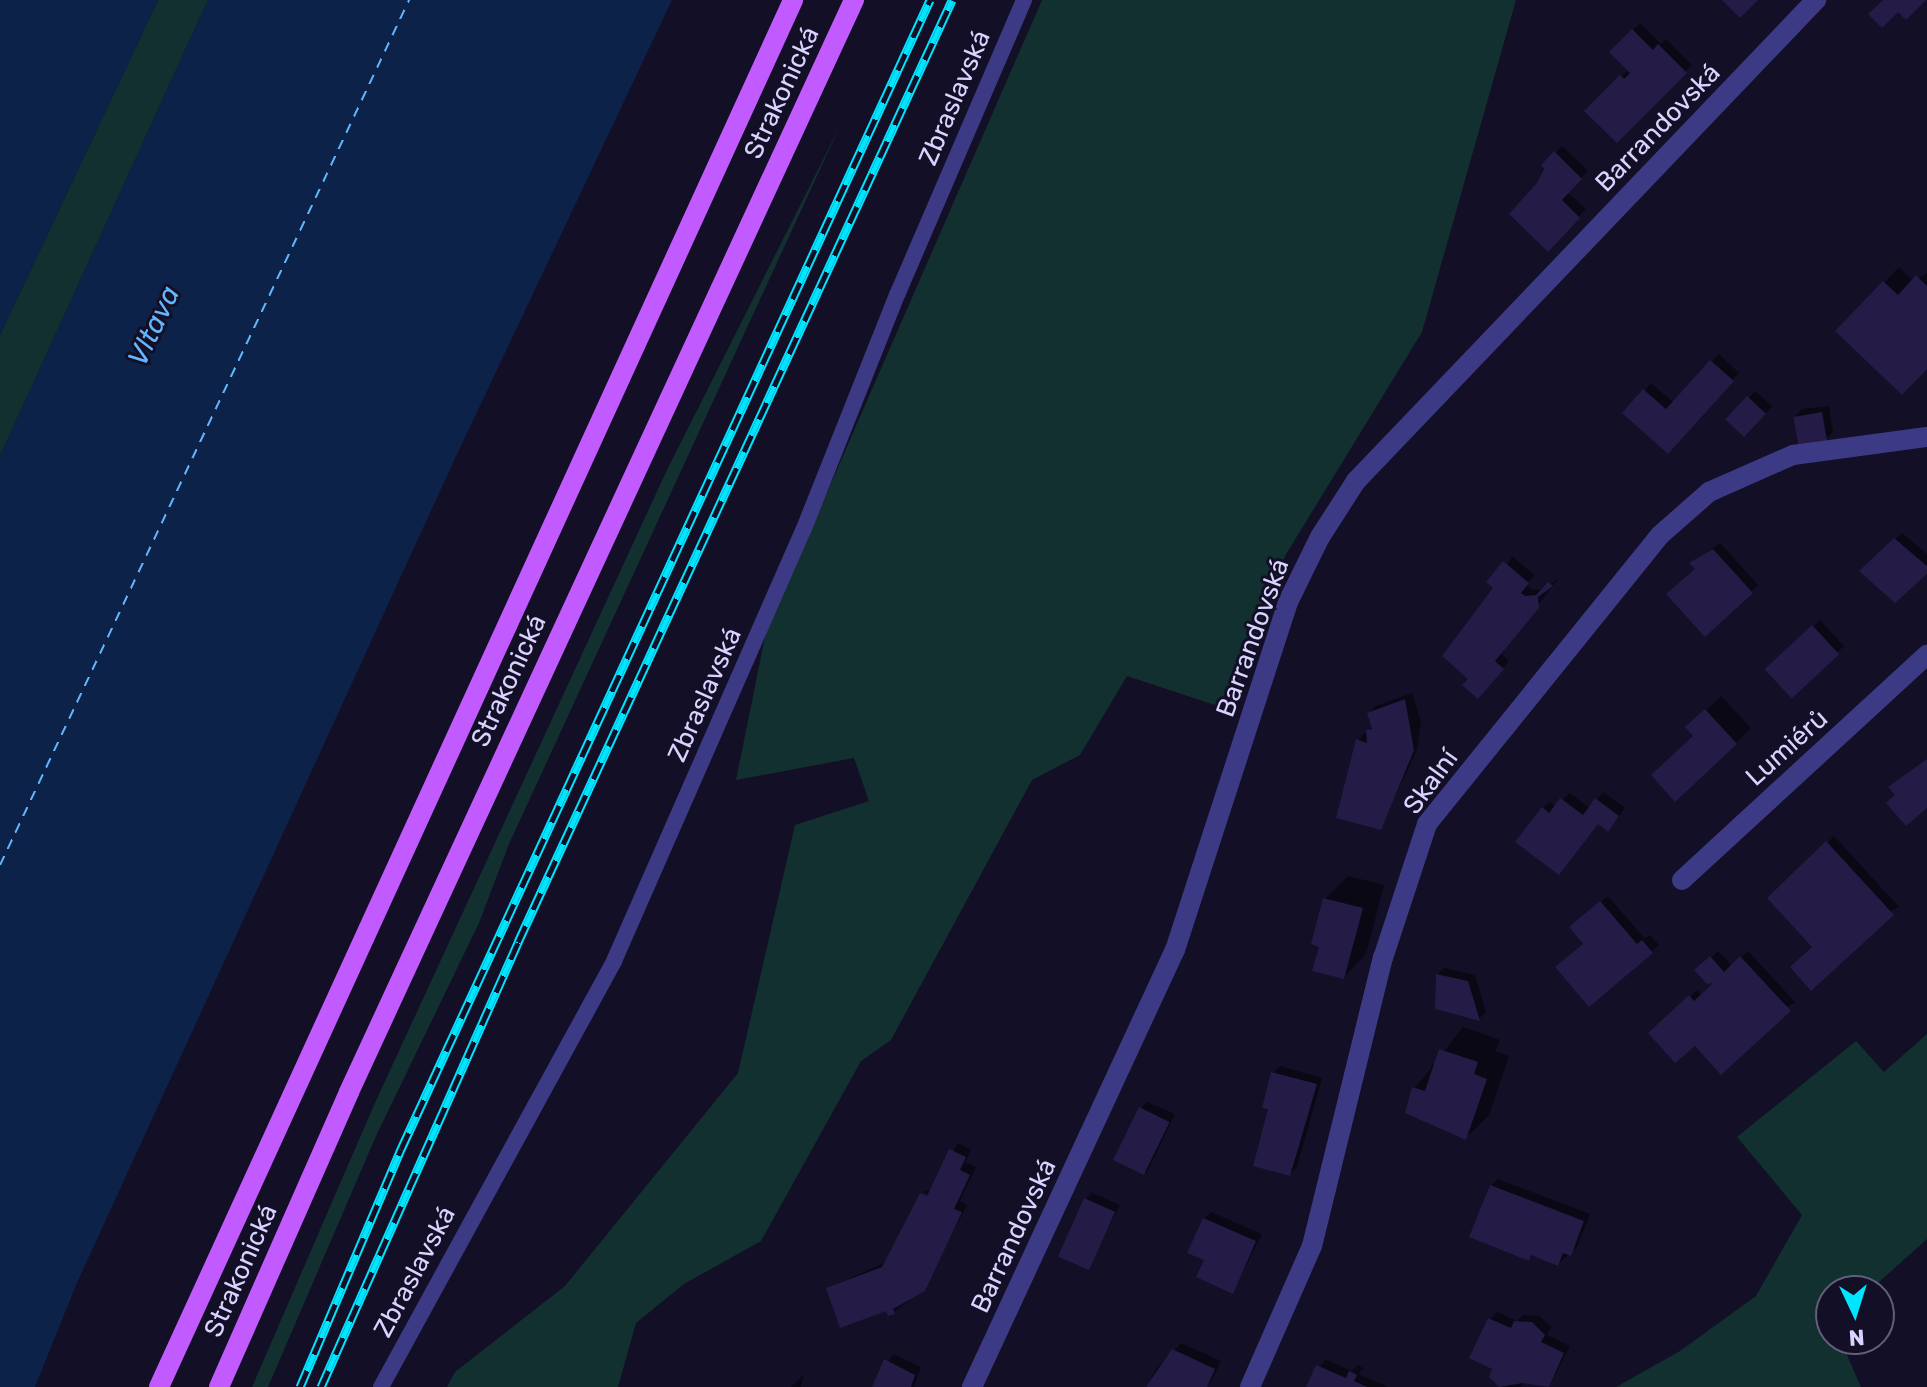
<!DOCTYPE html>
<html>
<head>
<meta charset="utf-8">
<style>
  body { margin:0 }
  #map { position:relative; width:1927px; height:1387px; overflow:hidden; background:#130f26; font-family:Rubik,sans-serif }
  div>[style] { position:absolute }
  .green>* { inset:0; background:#12302f }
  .water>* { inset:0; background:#0c2248 }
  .shadow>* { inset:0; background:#0007; transform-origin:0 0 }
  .ferry>* { height:2px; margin-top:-1px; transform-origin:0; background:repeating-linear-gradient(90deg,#62b6ff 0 10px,transparent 0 18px) }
  .building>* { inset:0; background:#241b47; transform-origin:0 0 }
  .service>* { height:16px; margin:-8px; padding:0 8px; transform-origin:8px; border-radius:8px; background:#3d3a85 }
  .minor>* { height:20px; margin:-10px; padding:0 10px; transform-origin:10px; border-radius:10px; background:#3d3a85 }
  .primary>* { height:20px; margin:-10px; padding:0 10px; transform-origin:10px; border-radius:10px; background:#c25bff }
  .rail>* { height:9px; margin-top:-4.5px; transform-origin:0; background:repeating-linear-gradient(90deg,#130f26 0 18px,#00e5ff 0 36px); box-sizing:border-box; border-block:2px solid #00e5ff }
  span { translate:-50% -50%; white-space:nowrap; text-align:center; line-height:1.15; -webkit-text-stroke:6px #130f26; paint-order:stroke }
  .street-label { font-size:26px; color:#d9d4ff }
  .water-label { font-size:28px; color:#62b6ff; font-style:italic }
  .north { position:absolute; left:1815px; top:1275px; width:80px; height:80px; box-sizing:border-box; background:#130f26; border:2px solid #625e7d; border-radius:50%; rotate:176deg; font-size:22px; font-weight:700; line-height:32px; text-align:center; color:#d9d4ff }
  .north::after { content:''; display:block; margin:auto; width:28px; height:36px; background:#00e5ff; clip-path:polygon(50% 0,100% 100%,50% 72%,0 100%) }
</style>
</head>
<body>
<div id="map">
  <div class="green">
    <i style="clip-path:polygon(158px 0,208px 0,0 456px,0 335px)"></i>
    <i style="clip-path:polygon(1042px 0,1516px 0,1422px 332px,1285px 556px,1230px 710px,1127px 676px,1080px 755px,1032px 780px,891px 1040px,861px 1061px,761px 1241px,684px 1284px,636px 1323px,618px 1387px,447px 1387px,455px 1372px,565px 1286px,738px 1073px,795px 825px,869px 801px,854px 758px,736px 780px,766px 632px)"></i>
    <i style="clip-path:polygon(840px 126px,509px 844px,479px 923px,376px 1136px,268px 1387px,252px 1387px,374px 1105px,666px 472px)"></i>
    <i style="clip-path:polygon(1927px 1034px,1927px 1239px,1869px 1291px,1831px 1291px,1831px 1339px,1840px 1339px,1861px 1387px,1616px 1387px,1680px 1351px,1756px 1296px,1802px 1215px,1737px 1137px,1856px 1041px,1884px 1072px)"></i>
  </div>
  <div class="water">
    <i style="clip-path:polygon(0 0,158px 0,0 335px)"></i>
    <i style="clip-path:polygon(208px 0,672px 0,451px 467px,76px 1285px,35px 1387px,0 1387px,0 456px)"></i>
  </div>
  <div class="shadow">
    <i style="clip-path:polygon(1640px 23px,1661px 44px,1666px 39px,1692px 65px,1617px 140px,1587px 111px,1628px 70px,1612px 52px)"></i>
    <i style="clip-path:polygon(1562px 146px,1588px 171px,1567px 192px,1586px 209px,1548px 249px,1537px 185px,1544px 165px)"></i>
    <i style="clip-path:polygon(1899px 267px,1913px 281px,1927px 273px,1927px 366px,1838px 331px)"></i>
    <i style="clip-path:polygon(1719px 354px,1739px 373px,1675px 444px,1625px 413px,1651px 383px,1674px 403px)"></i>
    <i style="left:1755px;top:391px;width:23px;height:39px;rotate:41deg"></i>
    <i style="clip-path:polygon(1829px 406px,1833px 432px,1826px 439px,1795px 416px,1802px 409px)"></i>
    <i style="clip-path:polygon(1902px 533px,1927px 554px,1927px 571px,1861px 570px)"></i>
    <i style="clip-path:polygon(1720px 543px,1758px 585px,1751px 592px,1692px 563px)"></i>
    <i style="clip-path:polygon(1512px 556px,1534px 575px,1526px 585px,1533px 590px,1544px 589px,1559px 578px,1501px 653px,1509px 661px,1485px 690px,1471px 679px,1496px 588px)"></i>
    <i style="clip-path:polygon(1820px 620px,1844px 646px,1837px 653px,1768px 670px)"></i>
    <i style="clip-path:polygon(1412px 693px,1421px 722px,1417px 750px,1380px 828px,1358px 740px,1373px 726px,1369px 714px,1376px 706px)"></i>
    <i style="clip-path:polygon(1721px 696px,1751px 728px,1736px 743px,1695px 735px,1688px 728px)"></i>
    <i style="clip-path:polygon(1603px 792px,1625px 808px,1615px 822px,1598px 822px,1566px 865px,1543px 808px,1550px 802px,1557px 807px,1569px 793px,1590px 808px)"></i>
    <i style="clip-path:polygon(1834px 836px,1899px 907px,1815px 947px,1769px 898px)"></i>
    <i style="clip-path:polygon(1348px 876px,1384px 885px,1366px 954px,1344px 977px,1322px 945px,1325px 899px)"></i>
    <i style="clip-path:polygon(1608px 896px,1645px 939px,1650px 935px,1659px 945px,1589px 1005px,1579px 920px)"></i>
    <i style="clip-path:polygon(1718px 951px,1732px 966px,1748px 951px,1796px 1003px,1695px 1043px,1651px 1033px,1697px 990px,1702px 995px,1718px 980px,1704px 963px)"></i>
    <i style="clip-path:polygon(1444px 968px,1475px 975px,1486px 1012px,1479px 1019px,1437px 1007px,1438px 974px)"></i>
    <i style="clip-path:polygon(1463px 1027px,1500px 1040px,1495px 1051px,1509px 1056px,1489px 1115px,1466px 1138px,1415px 1088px)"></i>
    <i style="clip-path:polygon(1280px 1066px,1322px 1078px,1297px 1167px,1290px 1174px,1271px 1108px,1273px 1073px)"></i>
    <i style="clip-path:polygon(1147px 1102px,1175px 1114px,1146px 1174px,1140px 1109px)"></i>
    <i style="clip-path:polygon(958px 1143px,971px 1150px,965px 1162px,976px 1167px,960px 1201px,967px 1205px,922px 1291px,894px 1312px,828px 1288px,886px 1262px,937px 1198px,923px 1192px,933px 1189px)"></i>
    <i style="clip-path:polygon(1498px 1179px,1590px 1214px,1577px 1247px,1558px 1264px,1533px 1254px,1528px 1259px,1491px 1186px)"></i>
    <i style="clip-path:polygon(1092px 1193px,1120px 1205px,1087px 1267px,1085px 1200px)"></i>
    <i style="clip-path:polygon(1211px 1212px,1262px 1234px,1233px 1291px,1206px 1259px,1204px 1219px)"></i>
    <i style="clip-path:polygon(1497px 1312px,1517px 1321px,1523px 1315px,1539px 1316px,1551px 1327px,1547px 1335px,1570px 1346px,1549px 1387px,1525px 1382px,1520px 1387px,1502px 1387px,1491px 1376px,1495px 1368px,1490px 1319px)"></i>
    <i style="clip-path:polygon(1181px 1343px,1221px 1361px,1211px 1382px,1206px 1387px,1148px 1387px,1155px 1370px)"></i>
    <i style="clip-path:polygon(893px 1354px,921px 1367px,914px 1387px,875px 1387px)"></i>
    <i style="clip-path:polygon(1325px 1359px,1352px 1371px,1358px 1365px,1363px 1368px,1359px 1374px,1388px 1387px,1308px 1387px)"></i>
    <i style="clip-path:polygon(803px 1375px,801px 1387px,791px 1387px)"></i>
  </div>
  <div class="ferry">
    <i style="left:0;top:865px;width:957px;rotate:-64.69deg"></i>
  </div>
  <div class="building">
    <i style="clip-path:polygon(1722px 0,1758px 0,1740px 18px)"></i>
    <i style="clip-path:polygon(1883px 0,1926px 0,1906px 20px,1898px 12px,1882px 28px,1868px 14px)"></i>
    <i style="clip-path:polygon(1632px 29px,1653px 50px,1658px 44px,1687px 73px,1617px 143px,1584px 111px,1620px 75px,1624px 79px,1630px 73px,1609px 52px)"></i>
    <i style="clip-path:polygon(1554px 151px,1582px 179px,1562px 200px,1580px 218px,1548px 252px,1509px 214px,1536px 184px,1544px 169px,1541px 165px)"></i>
    <i style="clip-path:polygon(1916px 275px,1927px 286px,1927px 369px,1902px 395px,1835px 331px,1883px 281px,1898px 295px)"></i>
    <i style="clip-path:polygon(1710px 360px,1734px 381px,1668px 454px,1622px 413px,1643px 389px,1666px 409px)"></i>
    <i style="left:1747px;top:396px;width:26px;height:32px;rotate:43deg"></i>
    <i style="left:1822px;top:412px;width:29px;height:29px;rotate:80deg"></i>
    <i style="clip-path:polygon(1894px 538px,1927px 566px,1927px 574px,1895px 603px,1859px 571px)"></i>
    <i style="clip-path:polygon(1713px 549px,1753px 593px,1705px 637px,1666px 594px,1695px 569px,1689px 563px)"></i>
    <i style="clip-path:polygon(1503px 561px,1529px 583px,1521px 593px,1525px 596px,1536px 595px,1548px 582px,1553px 586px,1538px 597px,1539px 608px,1495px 661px,1504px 669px,1478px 699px,1462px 685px,1468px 679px,1442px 656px,1493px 588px,1486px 582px)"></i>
    <i style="left:1812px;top:625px;width:40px;height:65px;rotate:47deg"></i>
    <i style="clip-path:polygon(1405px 699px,1414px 750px,1381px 830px,1336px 818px,1356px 739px,1367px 743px,1366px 730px,1372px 729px,1367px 713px)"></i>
    <i style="clip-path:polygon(1705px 709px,1737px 744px,1675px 802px,1651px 775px,1693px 736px,1685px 727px)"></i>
    <i style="clip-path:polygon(1927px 759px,1927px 808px,1906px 826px,1886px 803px,1895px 795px,1888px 787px)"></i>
    <i style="clip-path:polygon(1560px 798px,1583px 815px,1595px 798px,1619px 816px,1608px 832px,1598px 824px,1559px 875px,1515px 842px,1542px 807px,1549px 813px)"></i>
    <i style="clip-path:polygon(1826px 841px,1894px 915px,1811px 991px,1790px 967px,1812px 947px,1767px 898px)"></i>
    <i style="clip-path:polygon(1323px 898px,1363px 908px,1344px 979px,1312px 971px,1319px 947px,1311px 944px)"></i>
    <i style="clip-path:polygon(1600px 901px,1637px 944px,1642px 940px,1653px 953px,1589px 1007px,1555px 967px,1583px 944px,1569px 927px)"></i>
    <i style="clip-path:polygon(1710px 956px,1724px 972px,1740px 956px,1791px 1011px,1721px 1075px,1695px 1046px,1675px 1063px,1648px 1033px,1689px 995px,1694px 1001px,1713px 983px,1707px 984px,1694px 970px)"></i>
    <i style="clip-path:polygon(1436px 974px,1468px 981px,1480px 1021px,1435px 1009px)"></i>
    <i style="clip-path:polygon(1439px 1049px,1478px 1062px,1474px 1074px,1487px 1079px,1466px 1140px,1405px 1113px,1412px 1087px,1425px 1091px)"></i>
    <i style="clip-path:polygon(1271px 1072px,1317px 1084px,1290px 1176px,1253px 1166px,1268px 1109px,1262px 1108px)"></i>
    <i style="left:1139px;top:1107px;width:34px;height:59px;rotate:26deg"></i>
    <i style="clip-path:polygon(949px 1149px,966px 1157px,960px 1170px,970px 1175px,954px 1209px,962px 1212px,925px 1291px,893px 1309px,895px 1314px,888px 1316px,886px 1311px,840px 1328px,826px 1288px,882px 1267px,920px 1193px,927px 1196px)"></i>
    <i style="clip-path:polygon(1490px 1185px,1584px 1221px,1571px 1256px,1563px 1253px,1558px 1266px,1531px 1255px,1529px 1261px,1469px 1237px)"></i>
    <i style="left:1084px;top:1198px;width:34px;height:64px;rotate:24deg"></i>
    <i style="clip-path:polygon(1203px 1218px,1256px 1241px,1233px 1294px,1196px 1277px,1204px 1260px,1187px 1253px)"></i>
    <i style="clip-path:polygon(1488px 1318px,1511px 1328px,1514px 1321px,1532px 1322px,1545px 1335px,1541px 1342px,1564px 1353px,1549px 1387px,1523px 1383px,1499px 1387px,1489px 1377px,1492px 1369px,1469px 1358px)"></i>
    <i style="clip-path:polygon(1172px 1349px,1215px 1369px,1207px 1387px,1146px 1387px)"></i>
    <i style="clip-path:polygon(884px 1359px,915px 1375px,911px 1387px,872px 1387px)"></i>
    <i style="clip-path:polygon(1316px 1365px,1346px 1378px,1349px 1371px,1357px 1375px,1354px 1381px,1367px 1387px,1306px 1387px)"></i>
  </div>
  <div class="service">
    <i style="left:381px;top:1387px;width:486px;rotate:-61.3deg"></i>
    <i style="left:614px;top:961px;width:470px;rotate:-66.3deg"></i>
    <i style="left:803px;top:531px;width:254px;rotate:-68.3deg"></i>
    <i style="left:897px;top:295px;width:321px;rotate:-66.7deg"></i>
  </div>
  <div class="minor">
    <i style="left:1682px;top:880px;width:333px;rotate:-42.6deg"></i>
    <i style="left:972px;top:1387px;width:482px;rotate:-65.1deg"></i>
    <i style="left:1175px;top:950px;width:366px;rotate:-72deg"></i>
    <i style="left:1288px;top:602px;width:72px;rotate:-63.8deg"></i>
    <i style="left:1320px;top:537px;width:67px;rotate:-57.3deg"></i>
    <i style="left:1356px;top:481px;width:666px;rotate:-46.28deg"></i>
    <i style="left:1250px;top:1387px;width:154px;rotate:-66.3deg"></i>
    <i style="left:1312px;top:1246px;width:297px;rotate:-76.2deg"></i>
    <i style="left:1383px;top:958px;width:141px;rotate:-71.8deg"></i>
    <i style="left:1427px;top:824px;width:370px;rotate:-51.1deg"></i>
    <i style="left:1659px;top:536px;width:67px;rotate:-41.3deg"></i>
    <i style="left:1709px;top:492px;width:92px;rotate:-23.8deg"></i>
    <i style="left:1793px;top:455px;width:135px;rotate:-7.7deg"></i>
  </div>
  <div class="primary">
    <i style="left:159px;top:1387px;width:1525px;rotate:-65.43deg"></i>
    <i style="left:219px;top:1387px;width:322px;rotate:-66.2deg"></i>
    <i style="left:349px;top:1092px;width:1203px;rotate:-65.18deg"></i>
  </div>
  <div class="rail">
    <i style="left:300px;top:1387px;width:259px;rotate:-67deg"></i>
    <i style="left:401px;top:1149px;width:1265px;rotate:-65.28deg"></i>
    <i style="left:321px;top:1387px;width:487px;rotate:-66.1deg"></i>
    <i style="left:518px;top:942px;width:1037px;rotate:-65.26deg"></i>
  </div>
  <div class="street-label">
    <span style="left:782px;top:93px;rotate:-65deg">Strakonická</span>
    <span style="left:955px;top:98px;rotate:-67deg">Zbraslavská</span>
    <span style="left:1658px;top:128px;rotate:-46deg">Barrandovská</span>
    <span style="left:1253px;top:638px;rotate:-70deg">Barrandovská</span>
    <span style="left:509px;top:681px;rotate:-65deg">Strakonická</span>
    <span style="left:705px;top:695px;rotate:-66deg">Zbraslavská</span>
    <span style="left:1787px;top:748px;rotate:-42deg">Lumiérů</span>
    <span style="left:1431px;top:782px;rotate:-54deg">Skalní</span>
    <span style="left:1014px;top:1236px;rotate:-65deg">Barrandovská</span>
    <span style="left:241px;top:1271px;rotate:-66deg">Strakonická</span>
    <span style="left:415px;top:1272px;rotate:-62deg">Zbraslavská</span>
  </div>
  <div class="water-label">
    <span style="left:154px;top:326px;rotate:-65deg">Vltava</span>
  </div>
  <div class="north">N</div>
</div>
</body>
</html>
